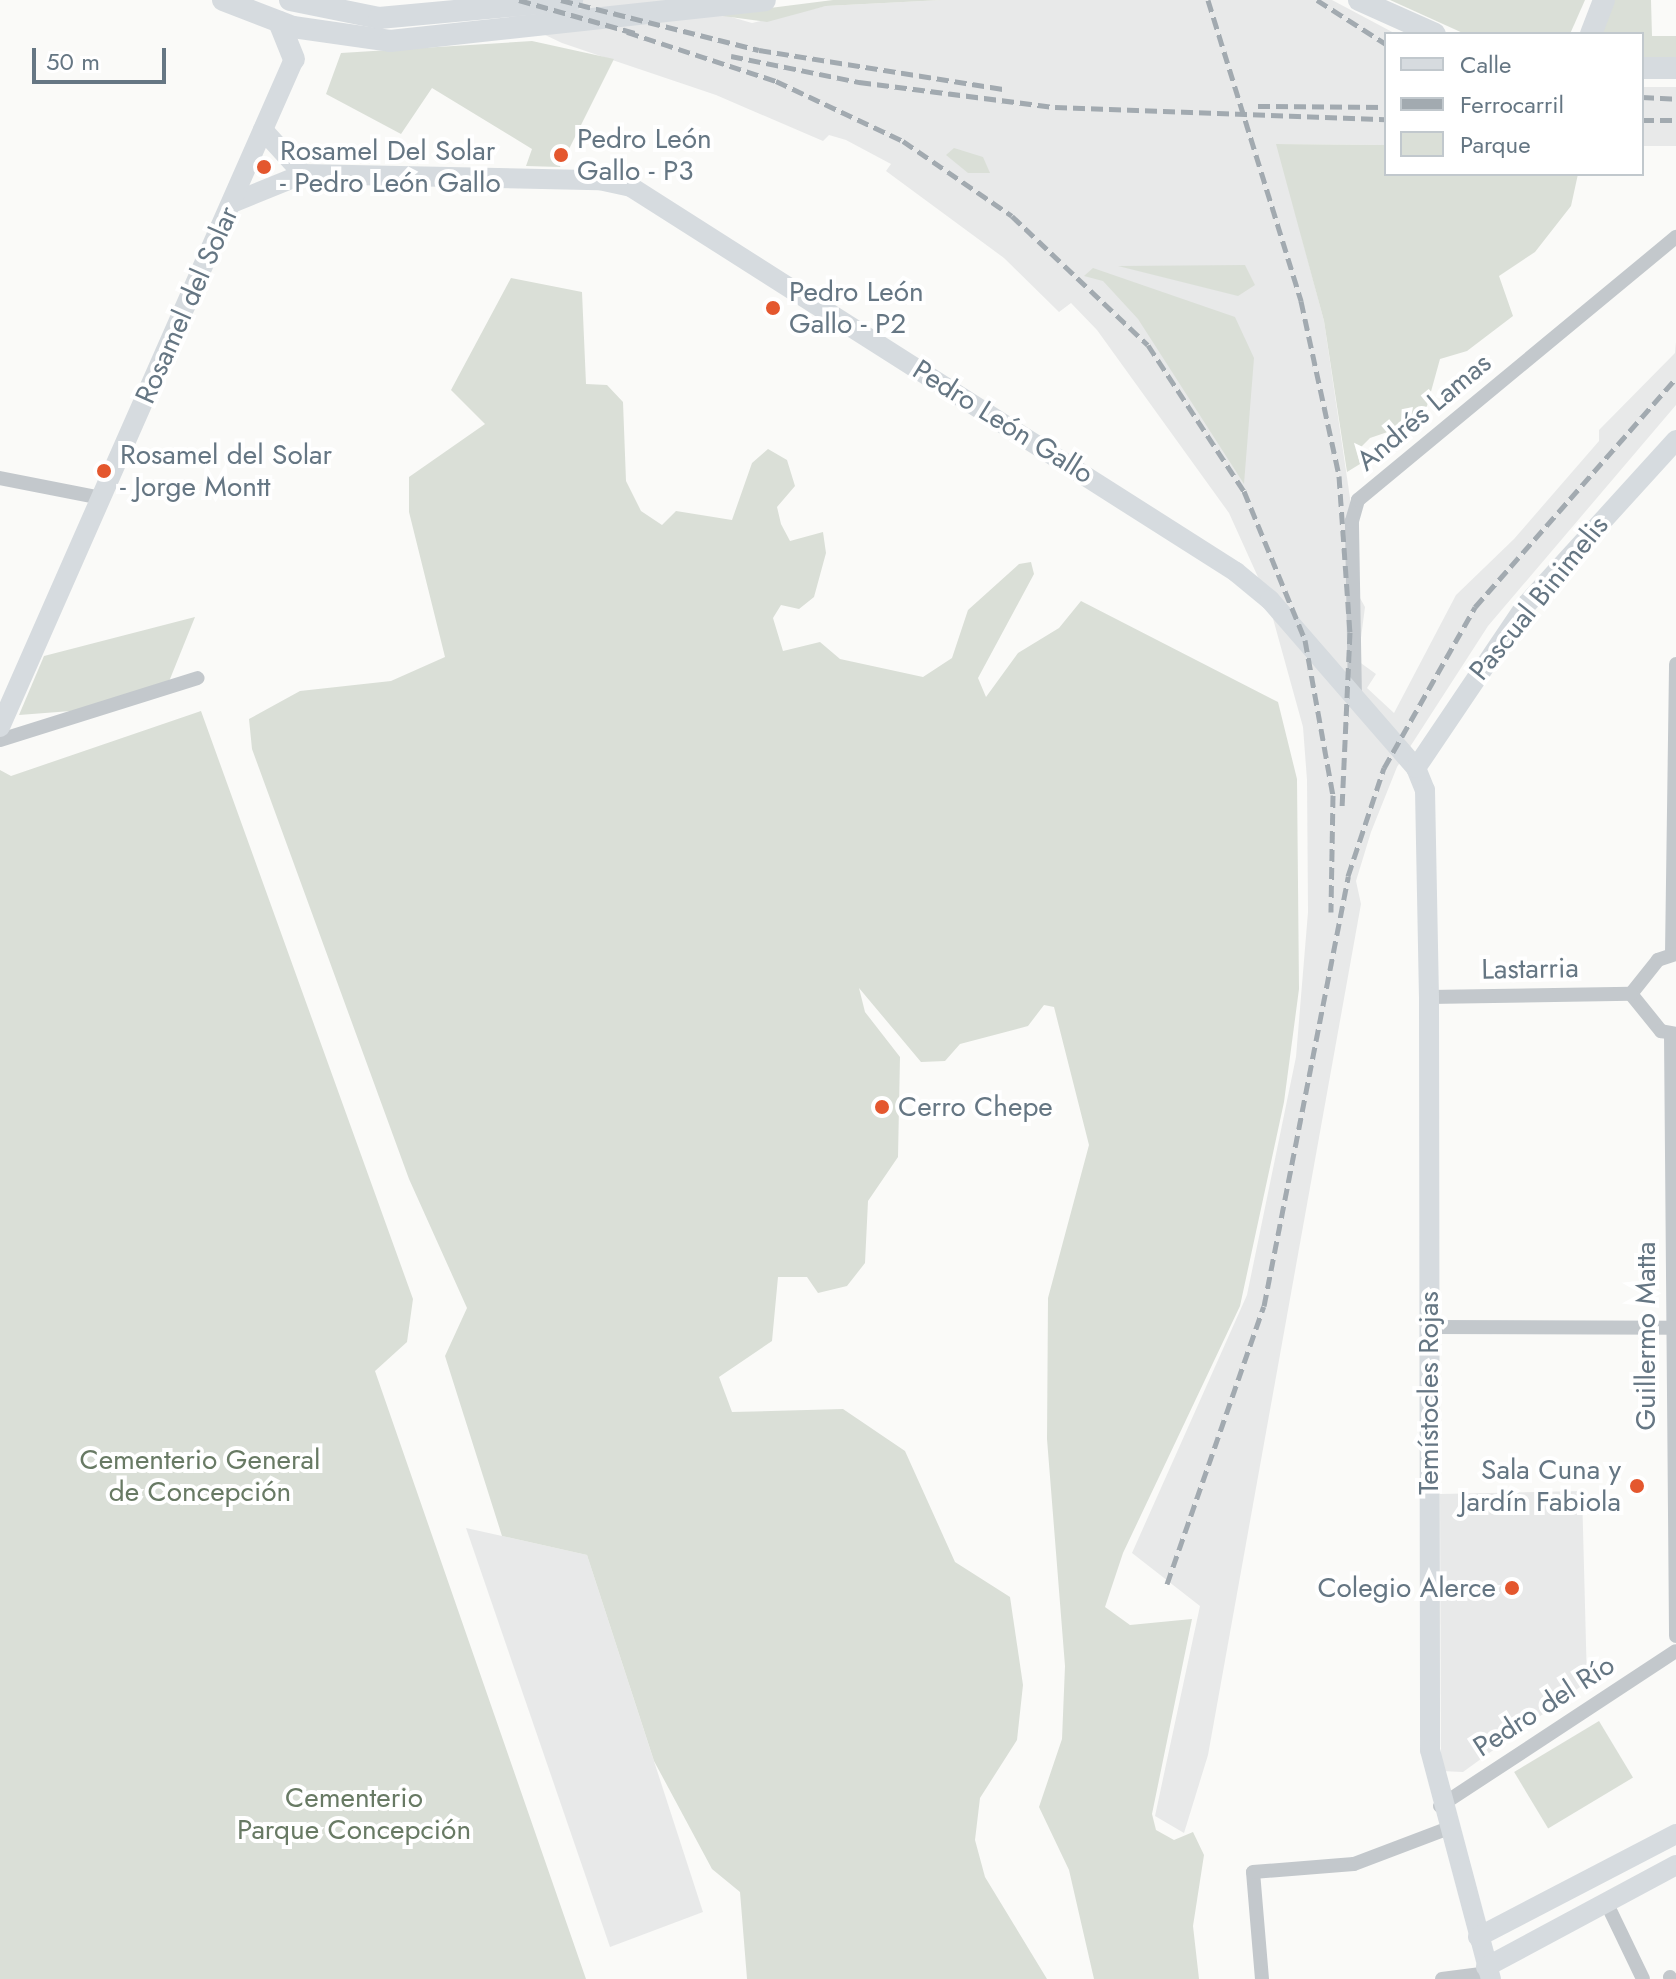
<!DOCTYPE html>
<html>
<head>
<meta charset="utf-8">
<style>
  body { margin:0 }
  #map { position:relative; width:1676px; height:1979px; overflow:hidden; background:#fafaf8; font-family:Jost,sans-serif }
  div>[style] { position:absolute }
  .built>* { inset:0; background:#e8e9e9; transform-origin:0 0 }
  .green>* { inset:0; background:#dadfd7; transform-origin:0 0 }
  .street>* { height:14px; margin:-7px; padding:0 7px; transform-origin:7px; border-radius:7px; background:#c3c8cc }
  .secondary>* { height:20px; margin:-10px; padding:0 10px; transform-origin:10px; border-radius:10px; background:#d6dbdf }
  .primary>* { height:22px; margin:-11px; padding:0 11px; transform-origin:11px; border-radius:11px; background:#d6dbdf }
  .rail>* { height:5px; margin-top:-2.5px; transform-origin:0; background:repeating-linear-gradient(90deg,#a2aab0 0 12px,transparent 0 18px) }
  .dots>* { width:22px; height:22px; translate:-50% -50%; box-sizing:border-box; border:4px solid #fff; border-radius:50% }
  span { translate:-50% -50%; white-space:nowrap; text-align:center; line-height:1.15; -webkit-text-stroke:8px #fff; paint-order:stroke }
  .poi-label { font-size:28px; color:#657683 }
  .left { translate:0 -50%; text-align:left }
  .right { translate:-100% -50%; text-align:right }
  .street-label { font-size:28px; color:#657683 }
  .park-label { font-size:28px; color:#687a64 }
  .legend { position:absolute; left:1384px; top:32px; width:260px; height:144px; box-sizing:border-box; background:#fff; border:2px solid #c1c8cd; margin:0; padding:10px 14px; list-style:none; font-size:24px; color:#657683 }
  .legend li { display:flex; align-items:center; gap:16px; height:40px }
  .legend b { width:40px; border:2px solid #c1c8cd }
  .scale { position:absolute; left:32px; top:48px; width:134px; height:36px; box-sizing:border-box; border:4px solid #657683; border-top:0; padding-left:10px; font-size:24px; line-height:28px; white-space:nowrap; color:#657683; -webkit-text-stroke:6px #fff; paint-order:stroke }
</style>
</head>
<body>
<div id="map">
  <div class="built">
    <i style="clip-path:polygon(472px 0,672px 0,752px 23px,826px 6px,942px 0,1332px 0,1396px 34px,1386px 34px,1386px 145px,1277px 144px,1324px 321px,1350px 498px,1350px 580px,1365px 607px,1358px 661px,1376px 674px,1367px 688px,1394px 713px,1456px 595px,1514px 539px,1599px 441px,1599px 430px,1675px 353px,1676px 342px,1676px 405px,1488px 626px,1397px 767px,1371px 832px,1356px 881px,1361px 904px,1208px 1755px,1184px 1833px,1155px 1816px,1200px 1606px,1132px 1553px,1247px 1295px,1296px 1057px,1308px 912px,1307px 780px,1303px 727px,1267px 597px,1229px 513px,1097px 330px,1071px 303px,1059px 312px,1004px 258px,886px 171px,891px 164px,846px 140px,829px 135px,823px 141px,716px 95px,562px 43px)"></i>
    <i style="left:1642px;top:87px;width:34px;height:59px"></i>
    <i style="clip-path:polygon(1582px 1491px,1587px 1682px,1463px 1772px,1441px 1771px,1440px 1494px)"></i>
    <i style="clip-path:polygon(466px 1528px,587px 1555px,703px 1912px,610px 1947px)"></i>
  </div>
  <div class="green">
    <i style="clip-path:polygon(833px 0,942px 0,826px 6px,767px 22px,715px 15px)"></i>
    <i style="clip-path:polygon(1390px 0,1585px 0,1570px 34px,1465px 34px)"></i>
    <i style="clip-path:polygon(1610px 0,1651px 0,1652px 36px,1676px 36px,1676px 57px,1642px 57px,1642px 34px,1599px 34px)"></i>
    <i style="clip-path:polygon(532px 41px,614px 59px,560px 167px,526px 166px,532px 149px,432px 88px,401px 134px,326px 94px,341px 53px)"></i>
    <i style="clip-path:polygon(1276px 144px,1386px 145px,1386px 174px,1578px 174px,1571px 206px,1535px 252px,1499px 276px,1513px 316px,1467px 351px,1440px 359px,1427px 406px,1411px 424px,1370px 438px,1357px 451px,1360px 464px,1347px 472px,1324px 321px)"></i>
    <i style="clip-path:polygon(954px 148px,983px 157px,990px 173px,968px 173px,946px 155px)"></i>
    <i style="clip-path:polygon(1245px 265px,1255px 285px,1238px 296px,1118px 266px)"></i>
    <i style="clip-path:polygon(1093px 268px,1235px 317px,1254px 358px,1244px 484px,1138px 319px,1103px 281px,1084px 276px)"></i>
    <i style="clip-path:polygon(511px 278px,582px 292px,586px 384px,607px 385px,623px 402px,626px 481px,641px 511px,662px 525px,676px 511px,732px 520px,752px 463px,768px 449px,787px 460px,795px 486px,777px 507px,781px 524px,790px 541px,823px 532px,826px 553px,814px 597px,799px 609px,781px 605px,773px 618px,783px 651px,820px 642px,840px 659px,923px 677px,952px 658px,968px 610px,1019px 564px,1031px 562px,1034px 574px,978px 678px,986px 697px,1018px 653px,1059px 628px,1081px 601px,1278px 702px,1297px 779px,1299px 989px,1284px 1102px,1240px 1306px,1123px 1553px,1105px 1607px,1130px 1625px,1192px 1619px,1152px 1814px,1156px 1830px,1174px 1840px,1193px 1832px,1204px 1855px,1193px 1926px,1199px 1979px,1094px 1979px,1069px 1870px,1039px 1807px,1062px 1739px,1065px 1666px,1047px 1439px,1048px 1298px,1089px 1145px,1054px 1007px,1044px 1005px,1028px 1026px,960px 1044px,945px 1061px,921px 1062px,859px 988px,865px 1012px,900px 1057px,898px 1157px,868px 1201px,865px 1263px,847px 1286px,818px 1293px,807px 1277px,778px 1277px,772px 1341px,719px 1377px,732px 1412px,843px 1409px,905px 1451px,955px 1562px,1010px 1597px,1023px 1685px,1017px 1740px,980px 1798px,975px 1840px,985px 1877px,1047px 1979px,747px 1979px,740px 1892px,712px 1869px,654px 1761px,587px 1555px,502px 1536px,445px 1356px,467px 1308px,409px 1179px,252px 749px,249px 719px,300px 691px,391px 681px,445px 657px,409px 512px,409px 477px,485px 424px,451px 390px)"></i>
    <i style="clip-path:polygon(195px 617px,168px 684px,84px 710px,19px 715px,44px 656px)"></i>
    <i style="clip-path:polygon(201px 711px,413px 1299px,407px 1342px,375px 1371px,586px 1979px,0 1979px,0 770px,11px 776px)"></i>
    <i style="left:1599px;top:1721px;width:66px;height:99px;rotate:59deg"></i>
  </div>
  <div class="street">
    <i style="left:0;top:478px;width:104px;rotate:11.1deg"></i>
    <i style="left:1355px;top:698px;width:177px;rotate:-91deg"></i>
    <i style="left:1352px;top:521px;width:22px;rotate:-74deg"></i>
    <i style="left:1358px;top:500px;width:413px;rotate:-39.6deg"></i>
    <i style="left:0;top:740px;width:207px;rotate:-17.4deg"></i>
    <i style="left:1672px;top:954px;width:290px;rotate:-89.2deg"></i>
    <i style="left:1676px;top:954px;width:19px;rotate:162deg"></i>
    <i style="left:1658px;top:960px;width:43px;rotate:128.5deg"></i>
    <i style="left:1631px;top:994px;width:48px;rotate:51deg"></i>
    <i style="left:1661px;top:1031px;width:15px;rotate:11deg"></i>
    <i style="left:1429px;top:997px;width:202px;rotate:-0.9deg"></i>
    <i style="left:1671px;top:1035px;width:601px;rotate:89.52deg"></i>
    <i style="left:1429px;top:1327px;width:247px;rotate:0.2deg"></i>
    <i style="left:1440px;top:1806px;width:282px;rotate:-33.3deg"></i>
    <i style="left:1606px;top:1902px;width:85px;rotate:64.3deg"></i>
    <i style="left:1670px;top:1977px;width:2px;rotate:63deg"></i>
    <i style="left:1262px;top:1979px;width:107px;rotate:-94.8deg"></i>
    <i style="left:1253px;top:1872px;width:101px;rotate:-4.5deg"></i>
    <i style="left:1354px;top:1864px;width:98px;rotate:-20.8deg"></i>
    <i style="left:1442px;top:1979px;width:47px;rotate:-7.3deg"></i>
  </div>
  <div class="secondary">
    <i style="left:263px;top:130px;width:59px;rotate:47.7deg"></i>
    <i style="left:232px;top:203px;width:77px;rotate:-22.2deg"></i>
    <i style="left:303px;top:174px;width:296px;rotate:1.2deg"></i>
    <i style="left:599px;top:180px;width:33px;rotate:12deg"></i>
    <i style="left:631px;top:187px;width:717px;rotate:32.47deg"></i>
    <i style="left:1236px;top:572px;width:44px;rotate:39.5deg"></i>
    <i style="left:1270px;top:600px;width:223px;rotate:49deg"></i>
    <i style="left:1416px;top:768px;width:24px;rotate:68deg"></i>
    <i style="left:1425px;top:790px;width:207px;rotate:88.9deg"></i>
    <i style="left:1429px;top:997px;width:753px;rotate:89.92deg"></i>
    <i style="left:1430px;top:1750px;width:237px;rotate:75.1deg"></i>
    <i style="left:0;top:727px;width:730px;rotate:-66.24deg"></i>
    <i style="left:1416px;top:768px;width:197px;rotate:-56deg"></i>
    <i style="left:1526px;top:605px;width:223px;rotate:-47.7deg"></i>
    <i style="left:1478px;top:1937px;width:223px;rotate:-27.5deg"></i>
    <i style="left:1486px;top:1967px;width:216px;rotate:-28.2deg"></i>
  </div>
  <div class="primary">
    <i style="left:223px;top:0;width:75px;rotate:21.1deg"></i>
    <i style="left:293px;top:27px;width:98px;rotate:8.2deg"></i>
    <i style="left:390px;top:41px;width:377px;rotate:-6.2deg"></i>
    <i style="left:290px;top:0;width:91px;rotate:11.4deg"></i>
    <i style="left:379px;top:18px;width:194px;rotate:-5.3deg"></i>
    <i style="left:1359px;top:0;width:83px;rotate:24.1deg"></i>
    <i style="left:279px;top:22px;width:40px;rotate:68deg"></i>
    <i style="left:1591px;top:34px;width:36px;rotate:-69deg"></i>
    <i style="left:1642px;top:68px;width:34px"></i>
  </div>
  <div class="rail">
    <i style="left:519px;top:0;width:124px;rotate:15.9deg"></i>
    <i style="left:561px;top:0;width:204px;rotate:14.2deg"></i>
    <i style="left:759px;top:50px;width:247px;rotate:9.1deg"></i>
    <i style="left:1208px;top:0;width:315px;rotate:72.8deg"></i>
    <i style="left:1301px;top:301px;width:179px;rotate:77.7deg"></i>
    <i style="left:1339px;top:476px;width:156px;rotate:86deg"></i>
    <i style="left:1350px;top:632px;width:179px;rotate:92.6deg"></i>
    <i style="left:1317px;top:0;width:82px;rotate:32.5deg"></i>
    <i style="left:627px;top:32px;width:157px;rotate:18.2deg"></i>
    <i style="left:776px;top:81px;width:140px;rotate:25.3deg"></i>
    <i style="left:903px;top:141px;width:132px;rotate:34.5deg"></i>
    <i style="left:1012px;top:216px;width:187px;rotate:43.5deg"></i>
    <i style="left:1148px;top:345px;width:175px;rotate:56.7deg"></i>
    <i style="left:1244px;top:491px;width:161px;rotate:67.7deg"></i>
    <i style="left:1305px;top:640px;width:158px;rotate:79.8deg"></i>
    <i style="left:1333px;top:795px;width:117px;rotate:91deg"></i>
    <i style="left:731px;top:56px;width:131px;rotate:11.5deg"></i>
    <i style="left:859px;top:82px;width:198px;rotate:7.3deg"></i>
    <i style="left:1055px;top:107px;width:331px;rotate:2.1deg"></i>
    <i style="left:1642px;top:97px;width:34px;rotate:3deg"></i>
    <i style="left:1258px;top:106px;width:128px;rotate:0.4deg"></i>
    <i style="left:1642px;top:120px;width:34px"></i>
    <i style="left:1167px;top:1584px;width:294px;rotate:-70.8deg"></i>
    <i style="left:1264px;top:1306px;width:438px;rotate:-78.9deg"></i>
    <i style="left:1348px;top:876px;width:114px;rotate:-71.6deg"></i>
    <i style="left:1384px;top:768px;width:185px;rotate:-60.5deg"></i>
    <i style="left:1475px;top:607px;width:305px;rotate:-48.7deg"></i>
  </div>
  <div class="dots">
    <i style="left:561px;top:155px;background:#e4572e"></i>
    <i style="left:264px;top:167px;background:#e4572e"></i>
    <i style="left:773px;top:308px;background:#e4572e"></i>
    <i style="left:104px;top:471px;background:#e4572e"></i>
    <i style="left:882px;top:1107px;background:#e4572e"></i>
    <i style="left:1637px;top:1486px;background:#e4572e"></i>
    <i style="left:1512px;top:1588px;background:#e4572e"></i>
  </div>
  <div class="poi-label">
    <span class="left" style="left:577px;top:155px">Pedro León<br>Gallo - P3</span>
    <span class="left" style="left:280px;top:167px">Rosamel Del Solar<br>- Pedro León Gallo</span>
    <span class="left" style="left:789px;top:308px">Pedro León<br>Gallo - P2</span>
    <span class="left" style="left:120px;top:471px">Rosamel del Solar<br>- Jorge Montt</span>
    <span class="left" style="left:898px;top:1107px">Cerro Chepe</span>
    <span class="right" style="left:1621px;top:1486px">Sala Cuna y<br>Jardín Fabiola</span>
    <span class="right" style="left:1496px;top:1588px">Colegio Alerce</span>
  </div>
  <div class="street-label">
    <span style="left:187px;top:305px;rotate:-66deg">Rosamel del Solar</span>
    <span style="left:1424px;top:412px;rotate:-40deg">Andrés Lamas</span>
    <span style="left:1003px;top:422px;rotate:32deg">Pedro León Gallo</span>
    <span style="left:1539px;top:598px;rotate:-51deg">Pascual Binimelis</span>
    <span style="left:1530px;top:969px;rotate:-1deg">Lastarria</span>
    <span style="left:1646px;top:1336px;rotate:-90deg">Guillermo Matta</span>
    <span style="left:1429px;top:1393px;rotate:-90deg">Temístocles Rojas</span>
    <span style="left:1544px;top:1706px;rotate:-33deg">Pedro del Río</span>
  </div>
  <div class="park-label">
    <span style="left:200px;top:1476px">Cementerio General<br>de Concepción</span>
    <span style="left:354px;top:1814px">Cementerio<br>Parque Concepción</span>
  </div>
  <ul class="legend">
  <li><b style="height:10px;background:#d6dbdf"></b>Calle</li>
  <li><b style="height:10px;background:#a2aab0"></b>Ferrocarril</li>
  <li><b style="height:22px;background:#dadfd7"></b>Parque</li>
  </ul>
  <div class="scale">50 m</div>
</div>
</body>
</html>
